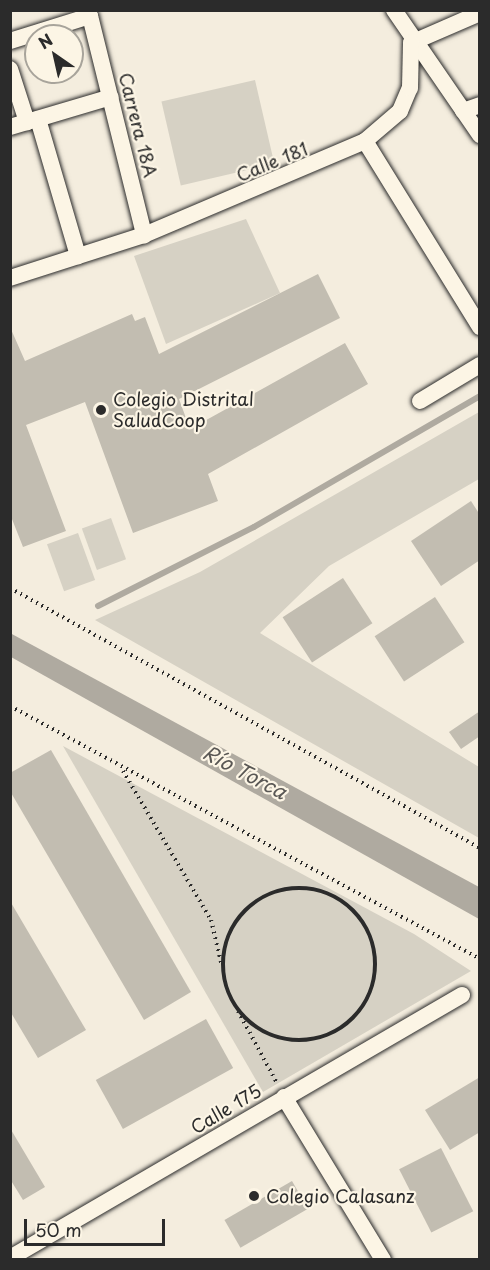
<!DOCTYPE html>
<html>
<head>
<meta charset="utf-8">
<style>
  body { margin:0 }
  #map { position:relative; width:490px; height:1270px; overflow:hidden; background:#f4edde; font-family:"Playpen Sans",sans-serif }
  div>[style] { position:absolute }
  .green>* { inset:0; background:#d6d1c4; transform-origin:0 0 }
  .water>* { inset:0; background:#afaaa0 }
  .stream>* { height:6px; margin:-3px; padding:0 3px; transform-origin:3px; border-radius:3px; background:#afaaa0 }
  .building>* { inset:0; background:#c2bdb1; transform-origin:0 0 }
  .path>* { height:4px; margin-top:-2px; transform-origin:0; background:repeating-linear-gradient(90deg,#2b2b2b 0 1.5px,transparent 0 6px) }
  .path>.ring { margin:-2px; padding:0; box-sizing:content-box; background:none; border:4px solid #2b2b2b; border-radius:50% }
  .roads { filter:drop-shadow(0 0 2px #2b2b2b) drop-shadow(0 0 2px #2b2b2b) }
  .street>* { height:16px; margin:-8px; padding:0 8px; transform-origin:8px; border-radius:8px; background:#fcf5e5 }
  .dots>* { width:16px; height:16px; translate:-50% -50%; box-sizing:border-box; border:3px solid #fcf5e5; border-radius:50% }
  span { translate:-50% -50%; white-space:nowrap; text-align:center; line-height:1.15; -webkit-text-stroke:4.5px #fcf5e5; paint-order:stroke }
  .street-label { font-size:18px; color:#2b2b2b }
  .poi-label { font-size:18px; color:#2b2b2b }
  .left { translate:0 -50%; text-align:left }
  .water-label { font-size:20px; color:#595754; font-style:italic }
  .frame { position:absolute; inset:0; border:12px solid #2b2b2b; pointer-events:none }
  .north { position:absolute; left:24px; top:24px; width:60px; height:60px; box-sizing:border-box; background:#fcf5e5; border:2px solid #a8a49b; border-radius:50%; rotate:326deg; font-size:16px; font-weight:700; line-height:24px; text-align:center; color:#2b2b2b }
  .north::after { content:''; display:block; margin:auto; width:21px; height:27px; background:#2b2b2b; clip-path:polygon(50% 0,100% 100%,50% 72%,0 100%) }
  .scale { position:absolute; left:24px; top:1219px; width:141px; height:27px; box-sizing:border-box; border:3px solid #2b2b2b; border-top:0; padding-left:8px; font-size:18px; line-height:21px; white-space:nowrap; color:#2b2b2b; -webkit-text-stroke:4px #fcf5e5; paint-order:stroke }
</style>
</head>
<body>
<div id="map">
  <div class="green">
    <i style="left:255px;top:80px;width:86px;height:96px;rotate:77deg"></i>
    <i style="clip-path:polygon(246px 219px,280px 293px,166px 344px,134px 256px)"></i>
    <i style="clip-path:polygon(479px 412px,479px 479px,329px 566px,260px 633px,479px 767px,479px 838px,95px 620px,200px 572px)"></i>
    <i style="left:111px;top:518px;width:44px;height:31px;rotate:70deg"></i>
    <i style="left:78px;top:533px;width:50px;height:33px;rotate:70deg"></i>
    <i style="clip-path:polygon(63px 746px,414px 934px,471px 971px,263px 1092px)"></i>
  </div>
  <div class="water">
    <i style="clip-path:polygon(10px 633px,479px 887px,479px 919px,11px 657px)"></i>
  </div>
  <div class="stream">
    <i style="left:98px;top:606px;width:175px;rotate:-26.9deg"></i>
    <i style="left:254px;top:527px;width:261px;rotate:-30.1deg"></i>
  </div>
  <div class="building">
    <i style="clip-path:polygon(318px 274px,340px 318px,179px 399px,190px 429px,345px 343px,368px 384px,208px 474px,218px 501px,133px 533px,85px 402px,26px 425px,66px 531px,23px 547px,10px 514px,10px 327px,25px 361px,132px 314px,135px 321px,145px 317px,159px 354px)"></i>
    <i style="clip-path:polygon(471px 501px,480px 515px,480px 560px,441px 586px,411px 541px)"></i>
    <i style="left:343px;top:578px;width:54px;height:72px;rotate:57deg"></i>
    <i style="left:435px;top:597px;width:54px;height:72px;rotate:57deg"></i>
    <i style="clip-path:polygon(480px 711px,480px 736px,461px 749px,449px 732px)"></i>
    <i style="clip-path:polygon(51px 750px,191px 992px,144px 1020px,10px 791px,10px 773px)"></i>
    <i style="clip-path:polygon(10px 901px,86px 1030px,38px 1058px,10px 1011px)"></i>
    <i style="left:206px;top:1019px;width:56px;height:126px;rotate:61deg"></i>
    <i style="clip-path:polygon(480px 1077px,480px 1132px,450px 1150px,425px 1110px)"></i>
    <i style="clip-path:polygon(10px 1128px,45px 1187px,23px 1200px,10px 1179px)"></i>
    <i style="left:441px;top:1148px;width:71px;height:47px;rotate:63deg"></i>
    <i style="left:292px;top:1181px;width:32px;height:78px;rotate:60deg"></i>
  </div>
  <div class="path">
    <i style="left:10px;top:588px;width:537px;rotate:28.95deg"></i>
    <i style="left:10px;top:706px;width:534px;rotate:28.29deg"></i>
    <i style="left:123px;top:771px;width:173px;rotate:59.4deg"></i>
    <i style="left:211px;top:920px;width:47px;rotate:76.6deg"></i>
    <i class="ring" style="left:223px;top:888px;width:148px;height:148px"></i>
    <i style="left:238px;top:1011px;width:82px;rotate:61.6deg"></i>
  </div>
  <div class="roads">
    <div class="street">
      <i style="left:394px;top:10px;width:152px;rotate:55.5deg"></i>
      <i style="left:10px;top:41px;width:84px;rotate:-17.4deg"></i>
      <i style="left:90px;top:16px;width:226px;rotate:76.1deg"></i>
      <i style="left:411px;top:43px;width:75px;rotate:-23.5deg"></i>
      <i style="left:10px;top:69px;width:56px;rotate:72.2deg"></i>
      <i style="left:463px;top:111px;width:18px;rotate:-19deg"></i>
      <i style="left:38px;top:119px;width:143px;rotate:73.7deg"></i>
      <i style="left:10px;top:127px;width:105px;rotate:-16.5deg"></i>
      <i style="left:365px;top:141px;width:219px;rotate:58.3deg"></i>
      <i style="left:10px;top:278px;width:141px;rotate:-17.8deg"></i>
      <i style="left:144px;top:235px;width:240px;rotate:-23deg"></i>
      <i style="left:365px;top:141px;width:46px;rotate:-40.6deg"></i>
      <i style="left:400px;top:111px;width:25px;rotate:-67deg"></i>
      <i style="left:410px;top:88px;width:45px;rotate:-88.7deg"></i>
      <i style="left:420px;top:401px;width:70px;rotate:-31deg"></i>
      <i style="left:284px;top:1097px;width:191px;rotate:58.7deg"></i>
      <i style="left:10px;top:1258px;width:523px;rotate:-30.19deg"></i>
    </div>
  </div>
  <div class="dots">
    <i style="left:101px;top:410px;background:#2b2b2b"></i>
    <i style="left:254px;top:1196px;background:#2b2b2b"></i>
  </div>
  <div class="street-label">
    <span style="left:138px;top:125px;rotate:76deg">Carrera 18A</span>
    <span style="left:272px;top:162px;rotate:-22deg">Calle 181</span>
    <span style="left:226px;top:1109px;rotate:-31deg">Calle 175</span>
  </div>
  <div class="poi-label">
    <span class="left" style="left:113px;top:410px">Colegio Distrital<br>SaludCoop</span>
    <span class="left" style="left:266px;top:1196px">Colegio Calasanz</span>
  </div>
  <div class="water-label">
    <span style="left:245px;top:772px;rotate:28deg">Río Torca</span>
  </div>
  <div class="frame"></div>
  <div class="north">N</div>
  <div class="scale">50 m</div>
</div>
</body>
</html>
